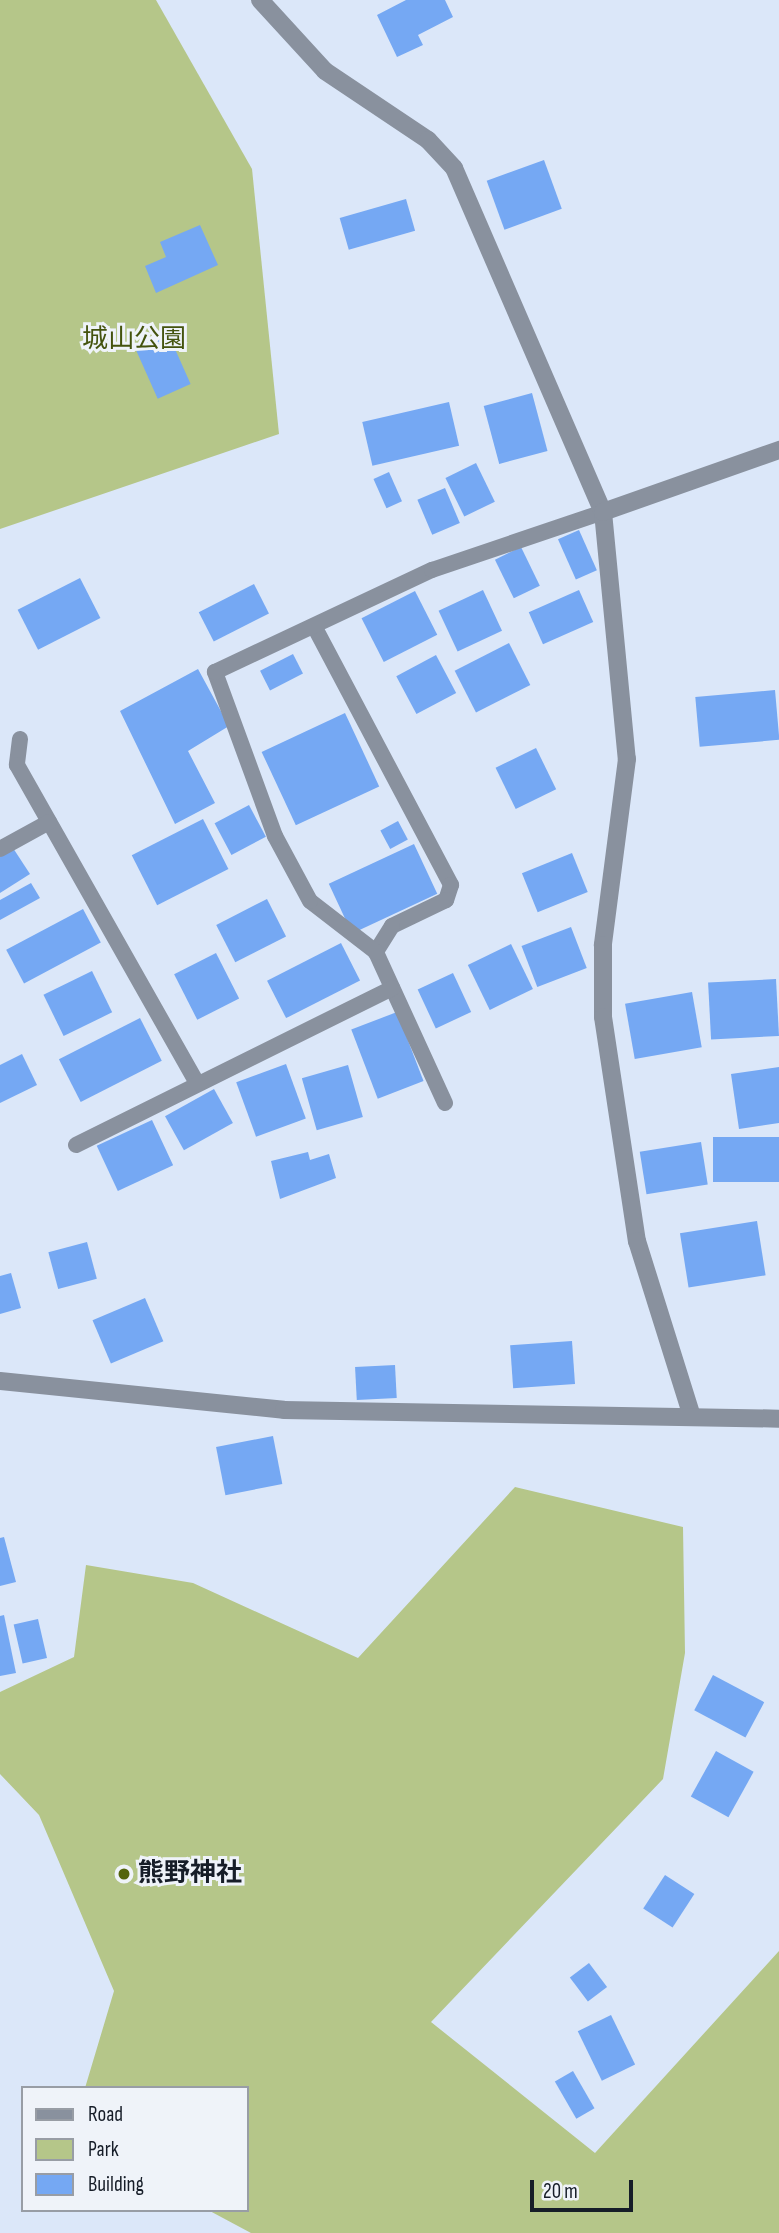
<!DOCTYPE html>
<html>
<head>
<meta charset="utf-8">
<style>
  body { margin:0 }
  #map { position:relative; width:779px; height:2233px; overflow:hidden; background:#dbe7f9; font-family:"Sofia Sans Condensed","Noto Sans JP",sans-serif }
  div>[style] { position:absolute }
  .green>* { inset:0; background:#b5c689 }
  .building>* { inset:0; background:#75a8f3; transform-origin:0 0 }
  .lane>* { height:16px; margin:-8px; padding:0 8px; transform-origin:8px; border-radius:8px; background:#89919e }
  .street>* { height:18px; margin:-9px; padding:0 9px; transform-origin:9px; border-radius:9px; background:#89919e }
  .dots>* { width:19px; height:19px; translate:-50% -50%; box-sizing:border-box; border:4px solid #eff3f9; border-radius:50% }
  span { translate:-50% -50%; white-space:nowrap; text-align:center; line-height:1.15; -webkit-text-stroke:6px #eff3f9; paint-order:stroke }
  .park-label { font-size:26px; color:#44530e }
  .poi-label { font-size:26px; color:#161d28; font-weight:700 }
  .left { translate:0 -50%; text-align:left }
  .legend { position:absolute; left:21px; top:2086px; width:228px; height:126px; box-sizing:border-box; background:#eff3f9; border:2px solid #989da5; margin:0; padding:9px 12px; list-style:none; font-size:21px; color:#161d28 }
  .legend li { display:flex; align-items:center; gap:14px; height:35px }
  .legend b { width:35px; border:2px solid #989da5 }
  .scale { position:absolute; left:530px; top:2180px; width:103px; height:32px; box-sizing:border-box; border:4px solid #161d28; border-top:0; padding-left:9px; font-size:21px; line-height:24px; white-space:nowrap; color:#161d28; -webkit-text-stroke:5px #eff3f9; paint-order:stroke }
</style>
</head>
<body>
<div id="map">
  <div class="green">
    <i style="clip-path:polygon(0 0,156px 0,252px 169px,279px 434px,0 529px)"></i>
    <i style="clip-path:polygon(515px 1487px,683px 1527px,685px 1653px,663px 1779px,431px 2022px,595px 2153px,779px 1951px,779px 2233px,251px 2233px,208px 2210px,247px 2210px,247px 2088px,85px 2088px,114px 1991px,39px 1815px,0 1774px,0 1692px,74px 1657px,86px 1565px,193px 1583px,358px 1658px)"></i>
  </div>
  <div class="building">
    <i style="clip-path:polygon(406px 0,445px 0,453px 17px,418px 35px,423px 45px,397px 57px,377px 15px)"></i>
    <i style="left:544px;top:160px;width:52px;height:61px;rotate:70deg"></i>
    <i style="left:406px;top:199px;width:33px;height:69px;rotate:74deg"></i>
    <i style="clip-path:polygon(200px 225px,218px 265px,156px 293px,145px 266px,166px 257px,160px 242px)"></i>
    <i style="left:167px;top:331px;width:58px;height:36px;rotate:66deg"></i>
    <i style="left:532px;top:393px;width:60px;height:50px;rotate:75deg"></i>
    <i style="left:449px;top:402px;width:45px;height:89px;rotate:77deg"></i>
    <i style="left:476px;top:463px;width:43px;height:34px;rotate:64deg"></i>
    <i style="left:389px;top:472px;width:32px;height:17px;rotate:66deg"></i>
    <i style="left:445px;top:488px;width:38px;height:30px;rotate:67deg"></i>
    <i style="left:579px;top:530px;width:44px;height:23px;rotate:66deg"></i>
    <i style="left:521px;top:547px;width:43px;height:29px;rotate:64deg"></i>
    <i style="left:80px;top:578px;width:45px;height:70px;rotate:63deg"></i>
    <i style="left:254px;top:584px;width:33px;height:62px;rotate:63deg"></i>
    <i style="left:483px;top:590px;width:45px;height:49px;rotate:65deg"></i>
    <i style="left:579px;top:590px;width:35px;height:55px;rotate:66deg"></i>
    <i style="left:415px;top:591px;width:49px;height:60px;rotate:63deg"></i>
    <i style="left:509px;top:643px;width:47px;height:61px;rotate:63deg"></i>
    <i style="left:293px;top:654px;width:22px;height:37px;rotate:63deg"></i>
    <i style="left:436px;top:655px;width:43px;height:45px;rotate:62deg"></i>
    <i style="clip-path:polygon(198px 669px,229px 726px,188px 751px,215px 803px,175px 824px,120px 711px)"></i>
    <i style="left:775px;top:690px;width:50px;height:80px;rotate:85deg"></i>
    <i style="left:345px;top:713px;width:81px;height:92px;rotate:65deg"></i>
    <i style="left:536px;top:748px;width:46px;height:45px;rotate:64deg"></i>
    <i style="left:249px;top:805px;width:36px;height:39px;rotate:62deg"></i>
    <i style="left:203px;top:819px;width:56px;height:80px;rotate:63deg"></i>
    <i style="left:398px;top:821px;width:21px;height:20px;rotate:62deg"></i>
    <i style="left:414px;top:844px;width:55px;height:94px;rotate:65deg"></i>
    <i style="clip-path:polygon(13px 848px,30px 874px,0 893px,0 857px)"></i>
    <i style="left:572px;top:853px;width:42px;height:54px;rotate:68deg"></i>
    <i style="clip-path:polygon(31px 883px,40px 898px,0 920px,0 900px)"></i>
    <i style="left:267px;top:899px;width:42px;height:57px;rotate:63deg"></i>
    <i style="left:83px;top:909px;width:38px;height:87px;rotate:62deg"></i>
    <i style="left:571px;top:927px;width:44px;height:53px;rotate:69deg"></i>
    <i style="left:341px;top:943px;width:42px;height:83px;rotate:63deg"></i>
    <i style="left:511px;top:944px;width:50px;height:48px;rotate:64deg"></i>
    <i style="left:216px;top:953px;width:51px;height:47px;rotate:63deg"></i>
    <i style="left:92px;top:971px;width:46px;height:54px;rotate:64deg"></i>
    <i style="left:453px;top:973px;width:43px;height:39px;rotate:65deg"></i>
    <i style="left:776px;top:979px;width:57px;height:68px;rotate:87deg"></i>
    <i style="left:692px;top:992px;width:56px;height:68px;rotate:80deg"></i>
    <i style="left:397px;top:1012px;width:74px;height:49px;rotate:69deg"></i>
    <i style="left:140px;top:1018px;width:48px;height:91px;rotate:63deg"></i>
    <i style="clip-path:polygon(22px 1054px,37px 1085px,0 1103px,0 1065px)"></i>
    <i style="left:286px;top:1064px;width:58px;height:53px;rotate:70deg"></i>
    <i style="left:348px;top:1065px;width:54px;height:48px;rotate:74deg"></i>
    <i style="clip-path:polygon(779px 1067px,779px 1123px,739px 1129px,731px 1074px)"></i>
    <i style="left:214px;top:1089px;width:39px;height:56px;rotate:61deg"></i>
    <i style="left:152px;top:1120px;width:50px;height:61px;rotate:65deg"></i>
    <i style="left:779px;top:1137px;width:45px;height:66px;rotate:90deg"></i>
    <i style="left:701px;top:1142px;width:43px;height:62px;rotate:81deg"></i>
    <i style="clip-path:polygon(308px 1152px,310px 1160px,329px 1154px,336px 1178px,280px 1199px,271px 1161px)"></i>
    <i style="left:757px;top:1221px;width:55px;height:78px;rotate:81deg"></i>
    <i style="left:87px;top:1242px;width:38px;height:40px;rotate:75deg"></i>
    <i style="clip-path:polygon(11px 1273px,21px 1308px,0 1314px,0 1276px)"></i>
    <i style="left:145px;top:1298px;width:47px;height:57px;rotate:67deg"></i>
    <i style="left:572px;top:1341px;width:43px;height:62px;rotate:86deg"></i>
    <i style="left:395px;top:1365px;width:33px;height:40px;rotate:87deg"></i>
    <i style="left:273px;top:1436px;width:49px;height:58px;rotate:79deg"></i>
    <i style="clip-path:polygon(4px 1537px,16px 1582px,0 1586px,0 1538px)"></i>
    <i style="clip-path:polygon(4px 1615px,16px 1673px,0 1676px,0 1616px)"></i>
    <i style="left:38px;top:1619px;width:40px;height:25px;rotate:77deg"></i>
    <i style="left:713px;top:1675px;width:58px;height:40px;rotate:28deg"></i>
    <i style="left:716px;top:1751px;width:43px;height:52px;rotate:29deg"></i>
    <i style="left:665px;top:1875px;width:35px;height:40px;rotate:33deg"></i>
    <i style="left:589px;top:1963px;width:30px;height:24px;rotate:53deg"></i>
    <i style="left:611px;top:2015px;width:55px;height:37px;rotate:64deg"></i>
    <i style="left:573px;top:2071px;width:43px;height:21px;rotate:60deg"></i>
  </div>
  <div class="lane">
    <i style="left:314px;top:626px;width:293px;rotate:62.1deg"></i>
    <i style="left:451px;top:885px;width:16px;rotate:108deg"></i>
    <i style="left:446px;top:900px;width:60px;rotate:154.3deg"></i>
    <i style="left:392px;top:926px;width:31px;rotate:122deg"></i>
    <i style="left:20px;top:739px;width:26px;rotate:97deg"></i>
    <i style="left:17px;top:765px;width:364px;rotate:60.5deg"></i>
    <i style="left:0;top:849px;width:56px;rotate:-28.9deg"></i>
    <i style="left:445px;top:1103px;width:166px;rotate:-114.6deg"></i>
    <i style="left:376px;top:952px;width:83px;rotate:-142.3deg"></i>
    <i style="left:310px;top:901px;width:74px;rotate:-118.3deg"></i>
    <i style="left:275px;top:836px;width:175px;rotate:-110.1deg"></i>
    <i style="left:215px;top:672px;width:240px;rotate:-25.2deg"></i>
    <i style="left:432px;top:570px;width:181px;rotate:-18.7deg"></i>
    <i style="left:76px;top:1145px;width:353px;rotate:-26.4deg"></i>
  </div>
  <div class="street">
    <i style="left:260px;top:0;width:96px;rotate:47.5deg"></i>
    <i style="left:325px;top:71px;width:124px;rotate:33.8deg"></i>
    <i style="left:428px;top:140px;width:38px;rotate:47deg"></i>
    <i style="left:454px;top:168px;width:375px;rotate:66.6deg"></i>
    <i style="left:603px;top:512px;width:248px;rotate:84.5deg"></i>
    <i style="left:627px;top:759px;width:188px;rotate:97.4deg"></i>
    <i style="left:603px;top:945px;width:72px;rotate:90deg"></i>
    <i style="left:603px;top:1017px;width:227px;rotate:81.4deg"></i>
    <i style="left:637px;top:1241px;width:184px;rotate:72.6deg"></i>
    <i style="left:603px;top:512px;width:187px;rotate:-19.4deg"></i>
    <i style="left:0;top:1381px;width:285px;rotate:5.8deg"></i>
    <i style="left:284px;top:1410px;width:495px;rotate:1deg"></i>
  </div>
  <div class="dots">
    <i style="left:124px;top:1874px;background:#53640d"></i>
  </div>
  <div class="park-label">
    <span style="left:134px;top:340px">城山公園</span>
  </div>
  <div class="poi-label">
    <span class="left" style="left:138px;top:1874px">熊野神社</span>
  </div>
  <ul class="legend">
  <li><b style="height:9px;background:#89919e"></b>Road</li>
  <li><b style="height:19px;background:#b5c689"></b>Park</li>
  <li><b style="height:19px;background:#75a8f3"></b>Building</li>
  </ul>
  <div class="scale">20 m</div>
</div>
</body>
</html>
